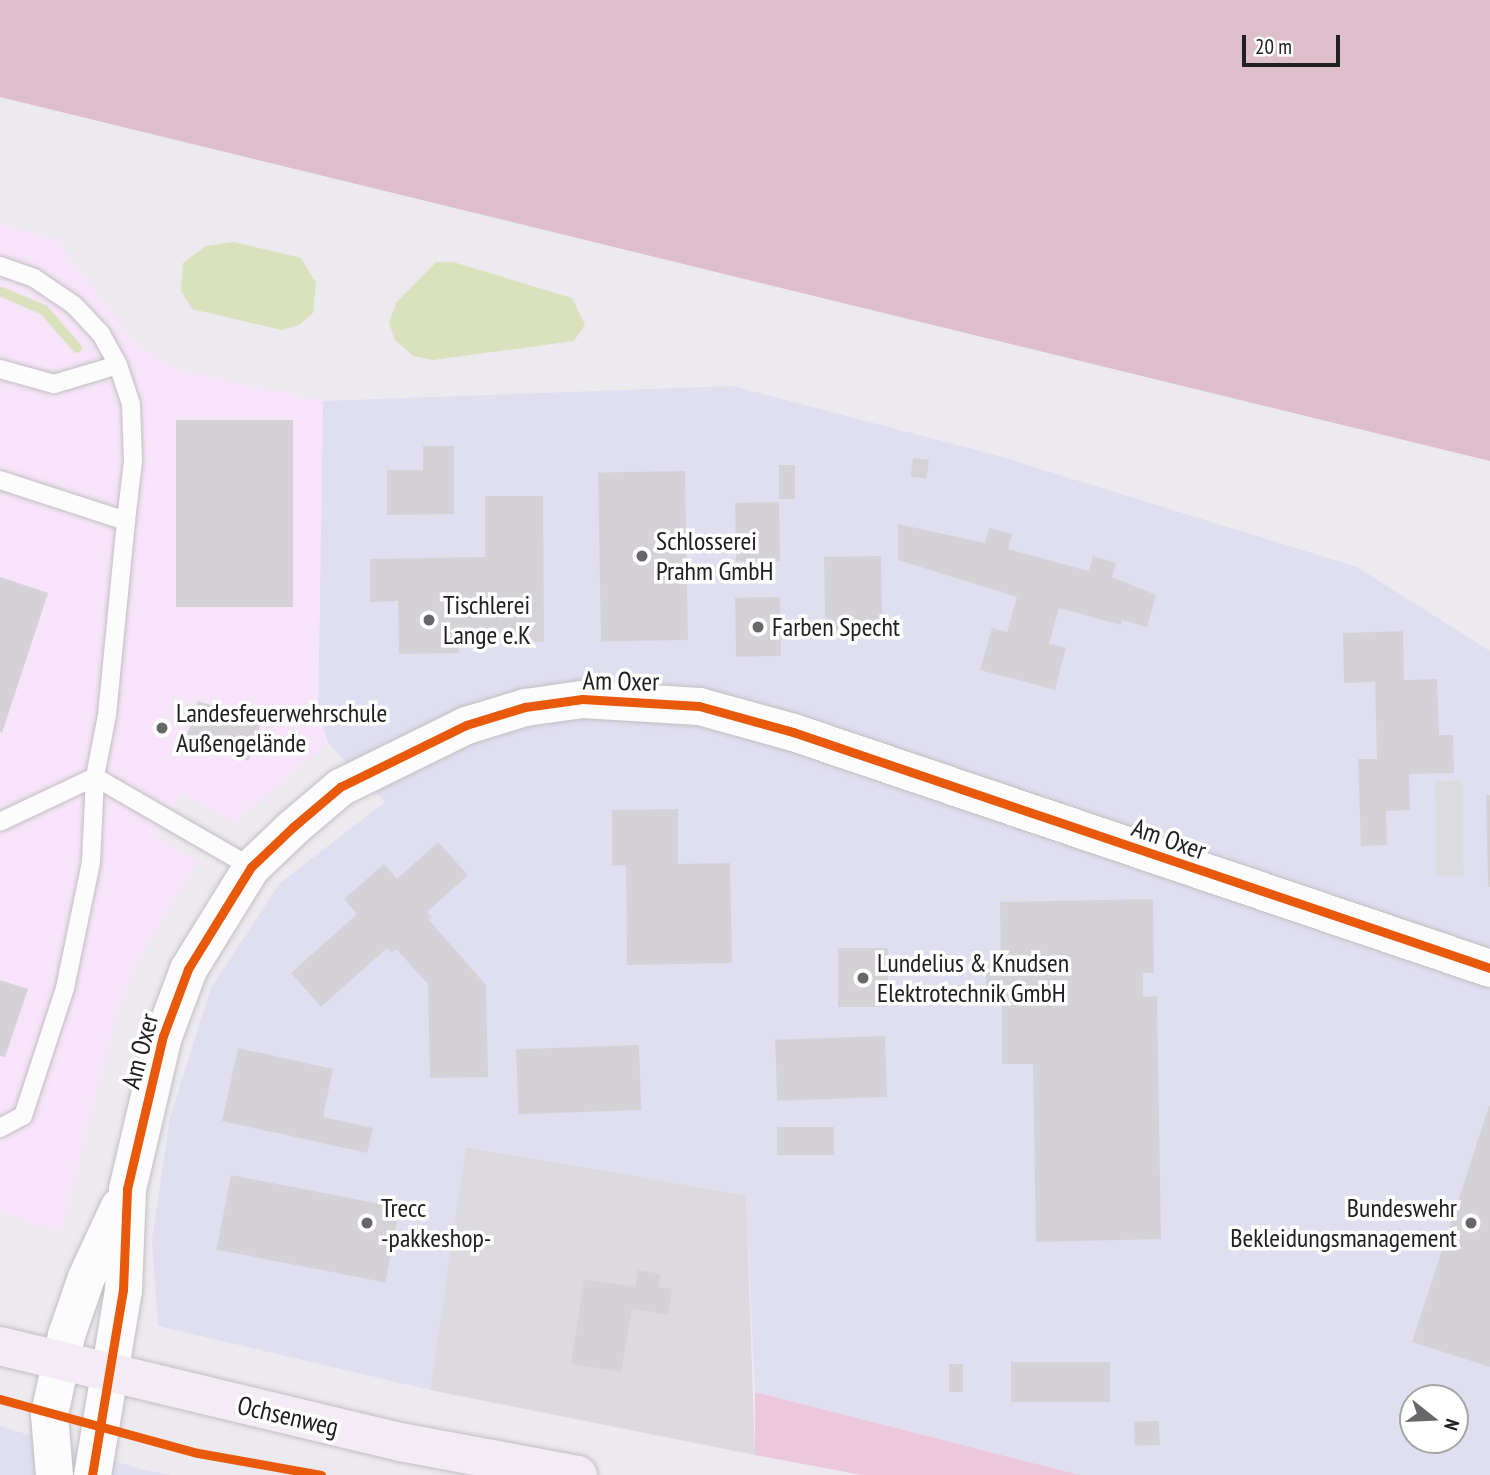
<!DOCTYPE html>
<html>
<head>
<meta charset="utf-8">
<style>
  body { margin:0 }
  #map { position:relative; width:1490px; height:1475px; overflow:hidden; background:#ece9ef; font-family:"PT Sans Narrow",sans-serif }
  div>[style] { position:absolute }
  .residential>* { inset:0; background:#dcdade }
  .commercial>* { inset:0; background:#e0dff0 }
  .education>* { inset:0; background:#f6e5f8 }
  .grass>* { inset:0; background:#ebc8dc }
  .forest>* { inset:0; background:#ddbeca }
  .parking>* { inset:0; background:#dcdbdd; transform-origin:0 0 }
  .water>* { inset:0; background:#dae1bd }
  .stream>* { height:10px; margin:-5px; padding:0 5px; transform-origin:5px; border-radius:5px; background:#dae1bd }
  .building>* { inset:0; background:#d4d2d7; transform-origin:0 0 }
  .roads { filter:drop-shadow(0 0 2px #c1bfc2) drop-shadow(0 0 2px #c1bfc2) }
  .lane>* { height:18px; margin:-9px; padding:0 9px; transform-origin:9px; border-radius:9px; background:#fcfcfd }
  .street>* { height:37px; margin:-18.5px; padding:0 18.5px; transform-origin:18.5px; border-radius:18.5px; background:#fcfcfd }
  .secondary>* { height:38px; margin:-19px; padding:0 19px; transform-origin:19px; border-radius:19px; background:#f4ecf4 }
  .cycleway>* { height:9px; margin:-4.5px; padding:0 4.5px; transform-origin:4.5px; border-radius:4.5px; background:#e8590c }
  .dots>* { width:19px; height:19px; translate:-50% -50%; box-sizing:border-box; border:4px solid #fff; border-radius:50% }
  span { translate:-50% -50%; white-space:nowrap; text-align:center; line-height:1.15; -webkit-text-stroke:7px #fff; paint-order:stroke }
  .poi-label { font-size:26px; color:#202020 }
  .left { translate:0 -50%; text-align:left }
  .right { translate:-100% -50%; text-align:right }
  .street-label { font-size:26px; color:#202020 }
  .north { position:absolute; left:1399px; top:1384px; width:70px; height:70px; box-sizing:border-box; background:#fff; border:2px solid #a6a6a6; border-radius:50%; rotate:108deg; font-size:19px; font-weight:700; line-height:28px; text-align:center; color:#202020 }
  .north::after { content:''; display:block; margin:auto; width:24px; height:32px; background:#676668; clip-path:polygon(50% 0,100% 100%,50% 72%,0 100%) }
  .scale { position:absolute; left:1242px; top:35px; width:98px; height:32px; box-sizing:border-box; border:4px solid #202020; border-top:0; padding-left:9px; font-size:21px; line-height:24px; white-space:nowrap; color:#202020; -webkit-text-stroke:5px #fff; paint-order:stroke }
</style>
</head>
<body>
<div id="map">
  <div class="residential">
    <i style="clip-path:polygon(465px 1147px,746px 1195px,755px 1455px,430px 1390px)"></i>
  </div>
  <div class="commercial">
    <i style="clip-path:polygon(evenodd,733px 386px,995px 455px,1357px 567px,1490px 651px,1490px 1475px,1080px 1475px,755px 1392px,746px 1195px,466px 1147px,430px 1390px,158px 1326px,152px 1240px,170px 1118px,211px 988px,280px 883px,385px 802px,328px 743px,318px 713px,323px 401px,733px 386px,1413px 1398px,1455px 1398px,1455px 1440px,1413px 1440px,1413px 1398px)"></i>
    <i style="clip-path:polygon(0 1426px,144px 1470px,171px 1475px,0 1475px)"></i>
  </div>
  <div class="education">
    <i style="clip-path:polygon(0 223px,56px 239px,136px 344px,176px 369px,323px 401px,318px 713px,328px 743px,234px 823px,181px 794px,155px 835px,198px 862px,140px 957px,118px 1010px,62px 1232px,0 1213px)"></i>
  </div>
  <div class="grass">
    <i style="clip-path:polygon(755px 1392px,1080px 1475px,862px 1475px,755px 1455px)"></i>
  </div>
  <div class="forest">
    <i style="clip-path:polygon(0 0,1490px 0,1490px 461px,0 97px)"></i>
  </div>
  <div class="parking">
    <i style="left:1462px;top:781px;width:94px;height:27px;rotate:89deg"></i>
  </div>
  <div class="water">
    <i style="clip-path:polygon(234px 242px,301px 258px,316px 283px,313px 313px,299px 325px,282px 330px,192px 309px,181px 291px,183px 263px,206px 246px)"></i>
    <i style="clip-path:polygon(436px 262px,453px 262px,572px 298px,585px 325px,574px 341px,433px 360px,413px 356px,395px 340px,389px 323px,396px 303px)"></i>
  </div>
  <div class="stream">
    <i style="left:2px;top:292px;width:46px;rotate:23.2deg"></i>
    <i style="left:44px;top:310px;width:50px;rotate:49deg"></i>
  </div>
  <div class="building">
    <i style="left:176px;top:420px;width:117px;height:187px"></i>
    <i style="clip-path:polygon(423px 446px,454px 446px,454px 514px,387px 515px,387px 470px,423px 470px)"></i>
    <i style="left:913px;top:458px;width:16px;height:19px;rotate:7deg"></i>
    <i style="left:779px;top:465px;width:16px;height:34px"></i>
    <i style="left:685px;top:471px;width:169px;height:87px;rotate:89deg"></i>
    <i style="clip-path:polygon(485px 496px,543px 496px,544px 642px,459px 638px,459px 653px,399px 654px,398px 601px,370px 602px,370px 559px,485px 557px)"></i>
    <i style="left:779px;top:502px;width:59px;height:44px;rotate:89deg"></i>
    <i style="clip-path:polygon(898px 524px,985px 543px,989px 528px,1012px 534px,1008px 549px,1089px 571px,1093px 556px,1116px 563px,1112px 577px,1156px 595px,1147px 627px,1122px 620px,1121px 625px,1059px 608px,1049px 644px,1066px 648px,1055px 690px,980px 670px,992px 628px,1007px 632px,1017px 597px,898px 560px)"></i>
    <i style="left:881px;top:556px;width:73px;height:57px;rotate:89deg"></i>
    <i style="clip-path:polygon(0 577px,48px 593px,2px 733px,0 732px)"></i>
    <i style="left:780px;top:597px;width:59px;height:45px;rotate:89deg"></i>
    <i style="clip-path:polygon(1403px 631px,1404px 680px,1437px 679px,1439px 735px,1453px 735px,1454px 773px,1409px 774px,1410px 810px,1386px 811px,1387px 845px,1361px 846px,1358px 759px,1377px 759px,1375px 682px,1344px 683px,1343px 633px)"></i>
    <i style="left:198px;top:701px;width:67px;height:41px;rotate:18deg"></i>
    <i style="clip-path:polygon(1486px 795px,1490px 795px,1490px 887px,1488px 887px)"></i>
    <i style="clip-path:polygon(678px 809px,678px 864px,730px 863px,732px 963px,627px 965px,626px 865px,612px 866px,612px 810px)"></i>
    <i style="clip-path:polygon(438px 842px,468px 875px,427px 912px,432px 917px,429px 920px,486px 985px,488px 1077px,430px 1078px,428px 984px,396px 949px,392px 953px,387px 948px,321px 1007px,291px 973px,357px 914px,344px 899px,384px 864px,397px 879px)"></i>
    <i style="clip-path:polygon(1153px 899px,1154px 973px,1143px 973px,1143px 997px,1157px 996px,1161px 1239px,1036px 1242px,1033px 1064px,1002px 1064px,1002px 1005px,986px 1005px,986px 970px,1001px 969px,1000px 902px)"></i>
    <i style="left:838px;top:948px;width:50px;height:59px"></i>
    <i style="clip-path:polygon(0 980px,28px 989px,5px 1057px,0 1056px)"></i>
    <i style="left:885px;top:1036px;width:61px;height:110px;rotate:88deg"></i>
    <i style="left:639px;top:1045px;width:65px;height:123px;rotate:88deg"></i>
    <i style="clip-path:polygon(238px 1048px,333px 1069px,323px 1117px,373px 1128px,367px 1153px,222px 1121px)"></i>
    <i style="clip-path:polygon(1489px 1106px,1490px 1106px,1490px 1367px,1412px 1342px)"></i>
    <i style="left:834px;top:1127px;width:28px;height:57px;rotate:90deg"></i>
    <i style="left:231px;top:1175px;width:172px;height:76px;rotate:11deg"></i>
    <i style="clip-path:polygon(638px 1270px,660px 1274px,658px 1287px,672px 1289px,668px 1315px,632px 1309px,621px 1372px,571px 1364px,584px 1279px,635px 1287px)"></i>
    <i style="left:1011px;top:1362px;width:99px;height:40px"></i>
    <i style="left:949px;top:1364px;width:14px;height:28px"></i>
    <i style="left:1159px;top:1421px;width:24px;height:25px;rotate:88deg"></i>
  </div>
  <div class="roads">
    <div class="lane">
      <i style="left:0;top:266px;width:36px;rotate:19deg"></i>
      <i style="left:34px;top:278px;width:48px;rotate:34deg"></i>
      <i style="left:74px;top:305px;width:40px;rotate:47deg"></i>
      <i style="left:101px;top:334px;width:35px;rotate:61deg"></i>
      <i style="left:118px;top:365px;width:41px;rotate:71.6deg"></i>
      <i style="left:131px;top:404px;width:57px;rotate:88deg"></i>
      <i style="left:133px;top:461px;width:60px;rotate:96.7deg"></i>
      <i style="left:0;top:369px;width:56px;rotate:15.5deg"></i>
      <i style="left:54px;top:384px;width:67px;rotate:-16.5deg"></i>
      <i style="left:0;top:480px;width:133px;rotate:18deg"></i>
      <i style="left:126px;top:521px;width:195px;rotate:95.6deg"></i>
      <i style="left:107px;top:715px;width:63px;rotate:101deg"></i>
      <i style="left:95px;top:777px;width:105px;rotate:154.7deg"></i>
      <i style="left:0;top:1128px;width:26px;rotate:-28deg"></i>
      <i style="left:23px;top:1116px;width:135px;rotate:-71.8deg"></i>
      <i style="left:65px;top:988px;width:129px;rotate:-78.3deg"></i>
      <i style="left:91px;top:862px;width:85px;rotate:-87.3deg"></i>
      <i style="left:95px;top:777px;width:180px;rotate:30deg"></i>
    </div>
    <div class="street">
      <i style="left:54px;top:1475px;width:61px;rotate:-94.7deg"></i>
      <i style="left:49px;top:1414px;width:81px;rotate:-77.9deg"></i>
      <i style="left:66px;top:1335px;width:61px;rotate:-71deg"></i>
      <i style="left:86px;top:1277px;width:78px;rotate:-65.1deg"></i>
      <i style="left:92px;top:1475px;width:188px;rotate:-80.5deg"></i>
      <i style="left:123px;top:1290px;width:101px;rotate:-87.7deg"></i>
      <i style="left:127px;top:1189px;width:157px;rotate:-76.8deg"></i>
      <i style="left:163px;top:1036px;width:72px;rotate:-69.5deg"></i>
      <i style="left:188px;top:969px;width:120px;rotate:-58.3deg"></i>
      <i style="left:251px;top:867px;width:58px;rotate:-43.6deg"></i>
      <i style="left:293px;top:827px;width:62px;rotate:-40.4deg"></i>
      <i style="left:340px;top:787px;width:140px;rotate:-26.2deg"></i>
      <i style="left:466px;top:725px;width:62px;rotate:-17deg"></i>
      <i style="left:525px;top:707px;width:58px;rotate:-8deg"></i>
      <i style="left:582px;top:699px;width:117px;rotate:3.4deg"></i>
      <i style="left:699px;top:706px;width:98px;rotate:15.5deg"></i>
      <i style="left:793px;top:732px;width:736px;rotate:18.71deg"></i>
    </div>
    <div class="secondary">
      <i style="left:0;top:1346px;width:411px;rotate:13.5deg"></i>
      <i style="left:400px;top:1442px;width:181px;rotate:10.5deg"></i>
    </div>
  </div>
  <div class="cycleway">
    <i style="left:0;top:1399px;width:205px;rotate:15.3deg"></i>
    <i style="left:198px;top:1453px;width:125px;rotate:10.1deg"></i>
    <i style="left:92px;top:1475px;width:188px;rotate:-80.5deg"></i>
    <i style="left:123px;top:1290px;width:101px;rotate:-87.7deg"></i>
    <i style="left:127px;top:1189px;width:157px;rotate:-76.8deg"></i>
    <i style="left:163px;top:1036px;width:72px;rotate:-69.5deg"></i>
    <i style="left:188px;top:969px;width:120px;rotate:-58.3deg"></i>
    <i style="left:251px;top:867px;width:58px;rotate:-43.6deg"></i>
    <i style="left:293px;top:827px;width:62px;rotate:-40.4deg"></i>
    <i style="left:340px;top:787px;width:140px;rotate:-26.2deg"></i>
    <i style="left:466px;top:725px;width:62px;rotate:-17deg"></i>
    <i style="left:525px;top:707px;width:58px;rotate:-8deg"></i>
    <i style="left:582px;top:699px;width:117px;rotate:3.4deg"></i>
    <i style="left:699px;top:706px;width:98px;rotate:15.5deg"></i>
    <i style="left:793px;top:732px;width:736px;rotate:18.71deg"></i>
  </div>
  <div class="dots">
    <i style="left:642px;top:556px;background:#676668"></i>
    <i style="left:429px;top:620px;background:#676668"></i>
    <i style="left:758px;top:627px;background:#676668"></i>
    <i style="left:162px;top:728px;background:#676668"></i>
    <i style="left:863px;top:978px;background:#676668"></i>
    <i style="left:367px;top:1223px;background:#676668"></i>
    <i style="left:1471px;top:1223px;background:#676668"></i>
  </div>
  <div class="poi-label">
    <span class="left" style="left:656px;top:556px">Schlosserei<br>Prahm GmbH</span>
    <span class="left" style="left:443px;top:620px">Tischlerei<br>Lange e.K</span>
    <span class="left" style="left:772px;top:627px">Farben Specht</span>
    <span class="left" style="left:176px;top:728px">Landesfeuerwehrschule<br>Außengelände</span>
    <span class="left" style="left:877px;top:978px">Lundelius &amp; Knudsen<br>Elektrotechnik GmbH</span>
    <span class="left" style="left:381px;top:1223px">Trecc<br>-pakkeshop-</span>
    <span class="right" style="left:1457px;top:1223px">Bundeswehr<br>Bekleidungsmanagement</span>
  </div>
  <div class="street-label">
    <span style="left:621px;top:681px;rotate:1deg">Am Oxer</span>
    <span style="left:1169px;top:839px;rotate:19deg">Am Oxer</span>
    <span style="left:140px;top:1051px;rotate:-75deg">Am Oxer</span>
    <span style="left:288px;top:1416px;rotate:13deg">Ochsenweg</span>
  </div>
  <div class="north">N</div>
  <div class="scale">20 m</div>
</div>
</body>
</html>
